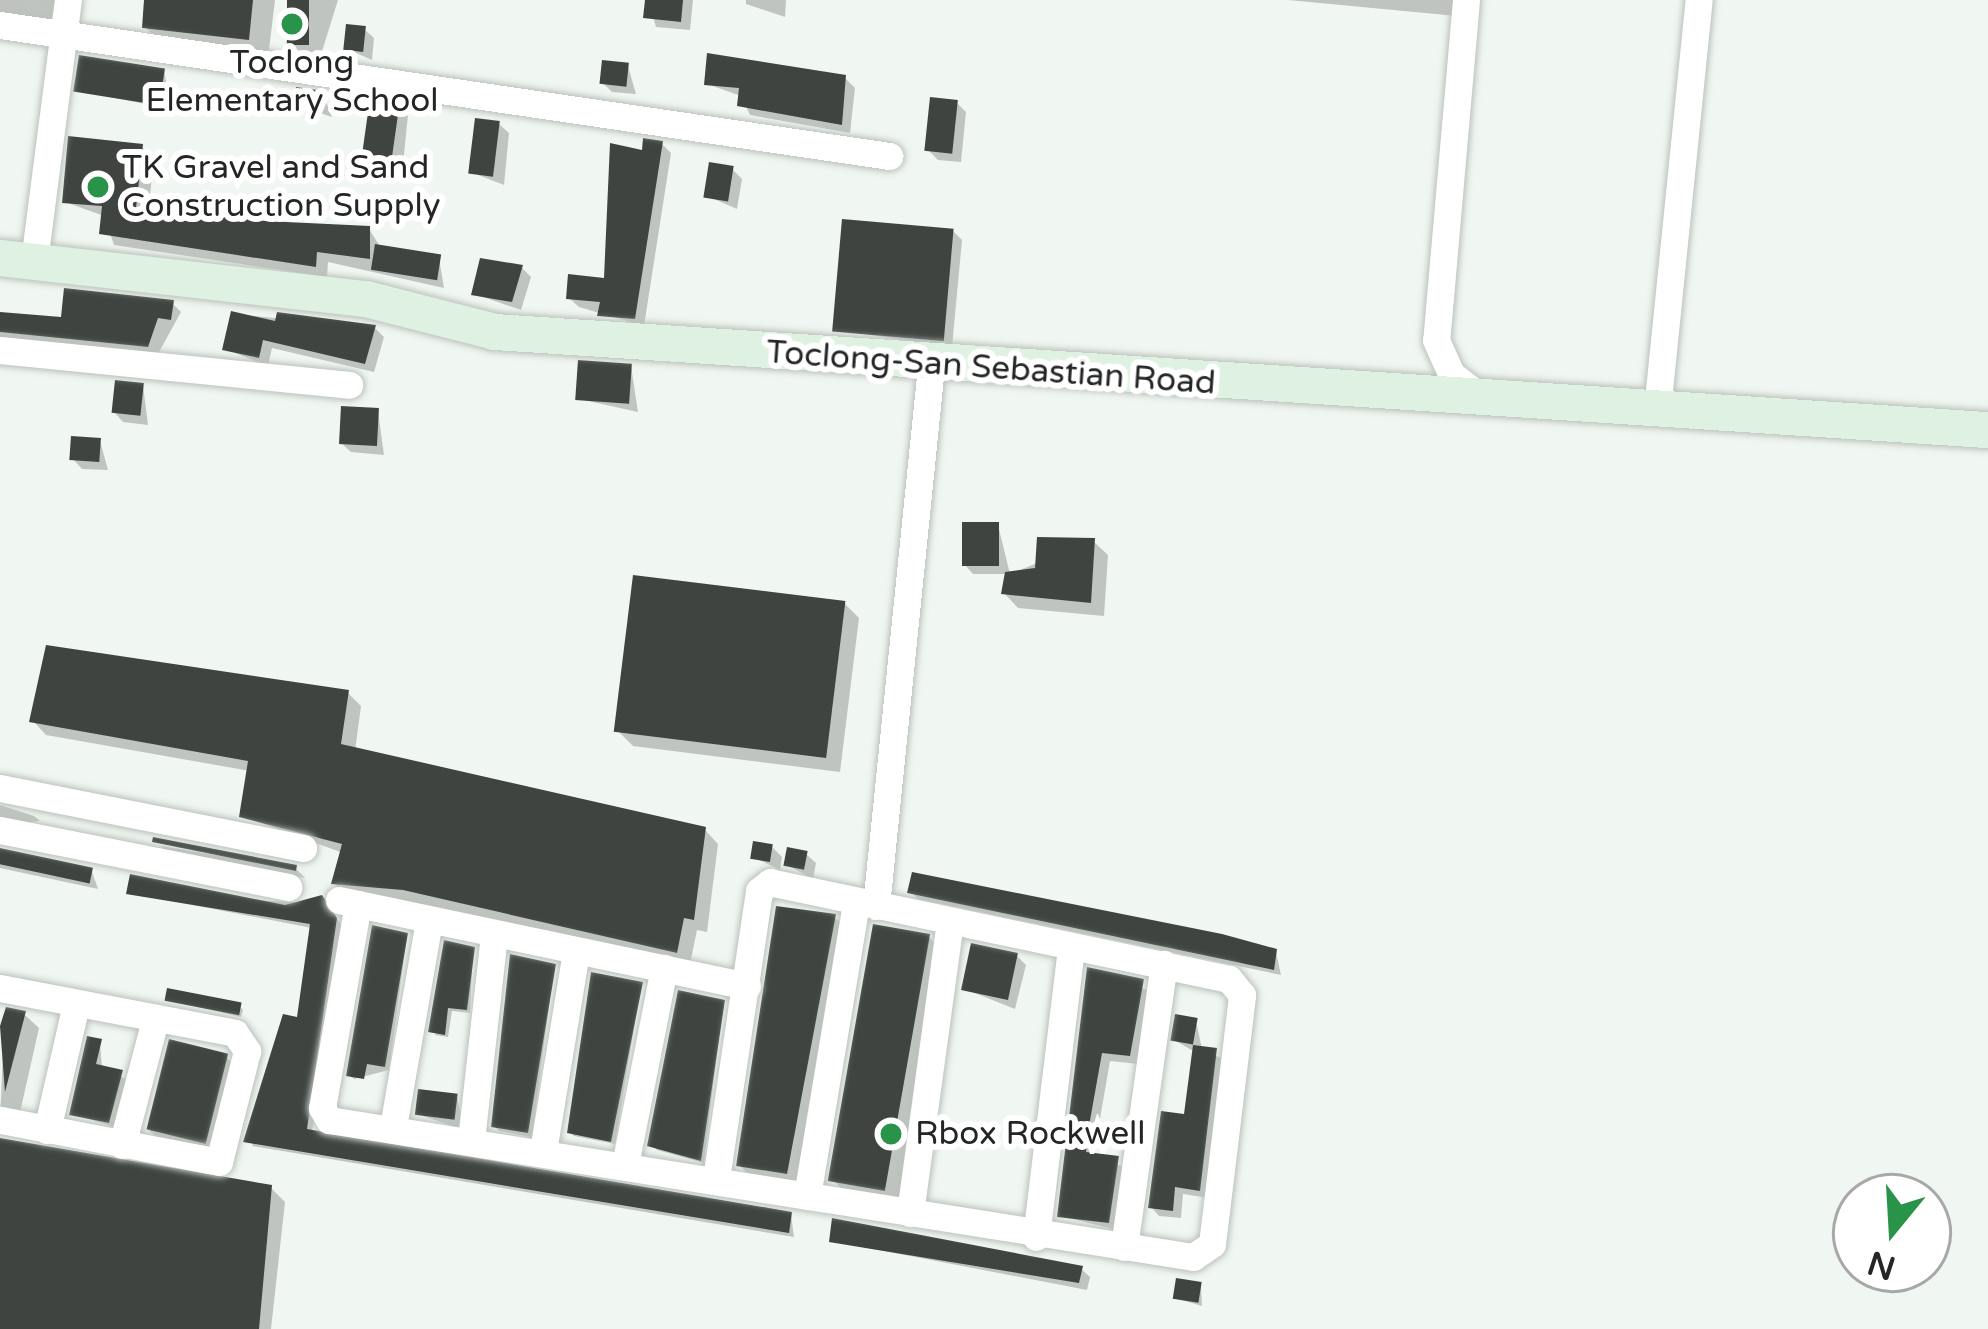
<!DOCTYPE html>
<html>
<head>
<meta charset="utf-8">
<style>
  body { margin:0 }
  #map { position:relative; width:1988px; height:1329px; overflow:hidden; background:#f0f6f1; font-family:"Varela Round",sans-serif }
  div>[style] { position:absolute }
  .shadow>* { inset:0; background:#0003 }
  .building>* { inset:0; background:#3f4440; transform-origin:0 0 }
  .roads { filter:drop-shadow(0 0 3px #bbc1bb) drop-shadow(0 0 3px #bbc1bb) }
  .street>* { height:27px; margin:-13.5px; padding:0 13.5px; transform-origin:13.5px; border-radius:13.5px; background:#fff }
  .secondary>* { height:36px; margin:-18px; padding:0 18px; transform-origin:18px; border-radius:18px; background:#dff2e2 }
  .dots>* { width:33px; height:33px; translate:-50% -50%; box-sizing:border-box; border:6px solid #fff; border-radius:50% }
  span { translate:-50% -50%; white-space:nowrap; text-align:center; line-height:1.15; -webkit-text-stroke:12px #fff; paint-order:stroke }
  .poi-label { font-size:33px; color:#232624 }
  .left { translate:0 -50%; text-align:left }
  .street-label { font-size:33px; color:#232624 }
  .north { position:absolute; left:1832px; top:1173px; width:120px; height:120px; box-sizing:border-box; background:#fff; border:3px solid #a7a8a7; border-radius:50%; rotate:198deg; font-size:33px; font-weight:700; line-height:48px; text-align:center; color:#232624 }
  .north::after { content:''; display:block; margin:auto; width:42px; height:54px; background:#29934a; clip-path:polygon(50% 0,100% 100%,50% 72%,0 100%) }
</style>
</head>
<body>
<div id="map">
  <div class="shadow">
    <i style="clip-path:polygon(0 0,56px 0,53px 22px,0 19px)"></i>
    <i style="clip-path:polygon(147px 0,275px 0,268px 58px,165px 47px,145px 27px)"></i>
    <i style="clip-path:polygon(294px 0,338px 0,319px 61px,286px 44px)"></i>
    <i style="clip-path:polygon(648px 0,693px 0,690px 30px,656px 27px)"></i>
    <i style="clip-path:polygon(786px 0,785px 17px,746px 4px,746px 0)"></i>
    <i style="clip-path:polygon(1288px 0,1469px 0,1467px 17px)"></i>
    <i style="clip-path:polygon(364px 29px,374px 38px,372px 60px,347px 49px)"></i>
    <i style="clip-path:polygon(628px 66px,636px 94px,612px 92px,603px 83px)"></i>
    <i style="clip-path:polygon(164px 70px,171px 109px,79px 91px)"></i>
    <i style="clip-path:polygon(845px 78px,855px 88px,850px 133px,750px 115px,741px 96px,707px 84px)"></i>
    <i style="clip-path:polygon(323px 94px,332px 117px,297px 105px)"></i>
    <i style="clip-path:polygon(956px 102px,966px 112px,961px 162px,938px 160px,928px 150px)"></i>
    <i style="clip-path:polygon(398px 105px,408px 115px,402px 174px,376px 171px,366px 161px)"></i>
    <i style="clip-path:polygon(499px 124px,509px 133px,504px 185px,473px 173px)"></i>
    <i style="clip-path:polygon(662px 144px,671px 153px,644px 326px,579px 307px,569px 298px,607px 281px,645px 154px)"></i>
    <i style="clip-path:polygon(142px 147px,154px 159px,148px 213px,369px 229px,381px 248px,439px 258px,444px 288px,328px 262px,327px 277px,114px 245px,104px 216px,65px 202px)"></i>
    <i style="clip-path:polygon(732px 169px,742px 179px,737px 209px,707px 196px)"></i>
    <i style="clip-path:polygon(953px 231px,962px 240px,952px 347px,835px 330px)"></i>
    <i style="clip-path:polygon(522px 268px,531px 277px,521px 310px,474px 294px)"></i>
    <i style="clip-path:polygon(172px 303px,181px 312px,158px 354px,0 342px,0 314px,63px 320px)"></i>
    <i style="clip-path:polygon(233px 314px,375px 328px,384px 337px,374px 372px,272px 348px,268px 366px,225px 349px)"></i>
    <i style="clip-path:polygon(631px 366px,638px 412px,579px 399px)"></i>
    <i style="clip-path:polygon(143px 385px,148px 425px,123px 422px,114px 412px)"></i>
    <i style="clip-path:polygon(378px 411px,384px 455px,351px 452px,341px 443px)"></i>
    <i style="clip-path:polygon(100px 441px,108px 470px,82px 469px,73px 459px)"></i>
    <i style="clip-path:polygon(998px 525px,1010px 574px,1093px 541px,1108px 555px,1104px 616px,1018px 608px,1004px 593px,1007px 574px,973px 574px,964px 564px)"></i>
    <i style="clip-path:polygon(844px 603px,859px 618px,840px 772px,633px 746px,618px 731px)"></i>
    <i style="clip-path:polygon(348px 693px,361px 706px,355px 751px,705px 830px,718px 844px,707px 932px,697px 930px,690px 964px,348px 897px,334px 883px,343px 853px,242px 816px,250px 771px,46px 735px,33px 721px)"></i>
    <i style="clip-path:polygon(0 805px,34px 816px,40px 821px,0 825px)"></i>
    <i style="clip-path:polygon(161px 846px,295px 868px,305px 878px,165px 850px)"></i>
    <i style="clip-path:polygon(772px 847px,782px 857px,780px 870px,753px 857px)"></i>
    <i style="clip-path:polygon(0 850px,91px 869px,98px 889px,0 868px)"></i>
    <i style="clip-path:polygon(806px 854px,816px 863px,813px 879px,787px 865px)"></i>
    <i style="clip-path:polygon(911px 892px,1276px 952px,1281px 975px,918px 899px)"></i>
    <i style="clip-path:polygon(130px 893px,327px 904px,342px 926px,312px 1133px,791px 1214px,794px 1237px,252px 1146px,300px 1021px,312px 928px)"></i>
    <i style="clip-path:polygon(834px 917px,844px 926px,796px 1182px,749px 1175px,739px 1165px)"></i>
    <i style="clip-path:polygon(407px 936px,389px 1070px,354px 1079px,349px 1075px)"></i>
    <i style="clip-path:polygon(929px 937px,936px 945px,902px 1197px,841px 1188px,833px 1180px)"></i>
    <i style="clip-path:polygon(473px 950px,470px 1013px,452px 1011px,448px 1037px,435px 1035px)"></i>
    <i style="clip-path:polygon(1017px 956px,1026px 965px,1015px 1009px,962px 988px)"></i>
    <i style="clip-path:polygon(554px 967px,532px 1137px,499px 1131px,494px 1126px)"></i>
    <i style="clip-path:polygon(1089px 971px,1151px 991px,1138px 1064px,1110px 1061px,1097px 1136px,1094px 1156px,1126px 1168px,1117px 1230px,1060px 1216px)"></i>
    <i style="clip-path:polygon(641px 985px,615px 1144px,574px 1136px,570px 1132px)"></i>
    <i style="clip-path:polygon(167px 1000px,239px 1006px,243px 1010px,241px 1017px)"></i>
    <i style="clip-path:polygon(723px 1002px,704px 1163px,657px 1150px,653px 1146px)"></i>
    <i style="clip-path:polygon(25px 1015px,39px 1028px,19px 1117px,0 1128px,4px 1019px)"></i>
    <i style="clip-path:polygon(1196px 1021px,1202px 1049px,1225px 1060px,1208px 1198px,1183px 1194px,1181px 1218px,1159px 1216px,1151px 1207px,1187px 1117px,1195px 1052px,1174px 1040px)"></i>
    <i style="clip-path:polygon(100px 1042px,102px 1068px,128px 1080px,115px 1127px,72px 1114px)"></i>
    <i style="clip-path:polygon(226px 1057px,235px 1066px,214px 1149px,157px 1138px,148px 1129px)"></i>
    <i style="clip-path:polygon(457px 1097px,464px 1130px,417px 1114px)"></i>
    <i style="clip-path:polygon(0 1139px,271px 1188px,285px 1202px,271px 1329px,0 1329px)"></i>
    <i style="clip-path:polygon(832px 1241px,1081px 1269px,1090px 1277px,1087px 1290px)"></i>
    <i style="clip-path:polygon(1201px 1285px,1202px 1306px,1175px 1298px)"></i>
  </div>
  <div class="building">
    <i style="clip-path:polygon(144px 0,253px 0,249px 40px,142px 28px)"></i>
    <i style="left:287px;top:0;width:22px;height:45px"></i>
    <i style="clip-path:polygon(645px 0,683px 0,681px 22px,643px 18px)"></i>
    <i style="left:346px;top:24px;width:20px;height:26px;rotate:6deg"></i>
    <i style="clip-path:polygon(707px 53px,846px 75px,842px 125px,737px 106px,739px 88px,704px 85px)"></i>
    <i style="left:79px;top:55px;width:87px;height:37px;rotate:9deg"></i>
    <i style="left:602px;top:60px;width:27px;height:24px;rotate:6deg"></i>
    <i style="left:296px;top:87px;width:29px;height:19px;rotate:8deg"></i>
    <i style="left:930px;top:97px;width:28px;height:54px;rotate:6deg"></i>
    <i style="left:370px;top:98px;width:30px;height:64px;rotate:8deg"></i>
    <i style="left:475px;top:118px;width:25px;height:56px;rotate:7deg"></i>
    <i style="clip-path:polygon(68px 136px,143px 144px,136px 208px,180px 216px,181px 201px,265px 221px,370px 226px,370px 259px,317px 252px,316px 267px,99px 234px,102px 206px,62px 203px)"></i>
    <i style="clip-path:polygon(643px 138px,663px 141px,635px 319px,597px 316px,600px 302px,566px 299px,568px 274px,604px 278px,610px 143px,642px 150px)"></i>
    <i style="left:709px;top:162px;width:25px;height:36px;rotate:9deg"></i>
    <i style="left:842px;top:219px;width:112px;height:113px;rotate:5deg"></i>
    <i style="left:375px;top:244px;width:67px;height:26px;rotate:9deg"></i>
    <i style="clip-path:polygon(480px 258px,523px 265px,512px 302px,471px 295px)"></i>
    <i style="clip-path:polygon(64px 288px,174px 300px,171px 320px,158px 318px,148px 347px,0 332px,0 312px,61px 317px)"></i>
    <i style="clip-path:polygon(231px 311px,275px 321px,277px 312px,376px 325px,365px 364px,263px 340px,259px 358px,222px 350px)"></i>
    <i style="left:578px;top:360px;width:54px;height:40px;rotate:4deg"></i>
    <i style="left:115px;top:380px;width:29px;height:33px;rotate:6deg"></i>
    <i style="left:341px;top:406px;width:38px;height:38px;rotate:3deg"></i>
    <i style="left:71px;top:436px;width:30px;height:24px;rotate:4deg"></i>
    <i style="left:962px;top:522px;width:37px;height:44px"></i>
    <i style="clip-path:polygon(1037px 537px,1095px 538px,1091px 603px,1001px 594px,1005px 572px,1035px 568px)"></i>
    <i style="left:633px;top:575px;width:214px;height:158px;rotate:7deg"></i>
    <i style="clip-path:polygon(46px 645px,349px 690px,341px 744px,706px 827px,694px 920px,684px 918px,677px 953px,403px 890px,331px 884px,342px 844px,239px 817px,248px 761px,29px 722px)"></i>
    <i style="clip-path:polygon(153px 837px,297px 865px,296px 871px,152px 842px)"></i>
    <i style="left:753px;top:841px;width:20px;height:18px;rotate:9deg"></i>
    <i style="left:787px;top:847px;width:21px;height:19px;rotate:11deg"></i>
    <i style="left:0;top:848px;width:95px;height:16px;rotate:12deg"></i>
    <i style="clip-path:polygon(912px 872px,1222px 934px,1277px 949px,1274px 970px,907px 893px)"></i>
    <i style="clip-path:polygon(130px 874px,285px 905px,322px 895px,337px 918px,307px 1129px,792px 1212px,789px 1233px,243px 1142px,283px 1014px,297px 1017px,310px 924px,126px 894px)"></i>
    <i style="clip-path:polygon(776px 906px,836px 914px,787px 1174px,736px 1166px)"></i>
    <i style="left:873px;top:924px;width:58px;height:261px;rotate:10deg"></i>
    <i style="clip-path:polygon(372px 925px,408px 933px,385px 1067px,367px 1064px,364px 1079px,346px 1076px)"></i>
    <i style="clip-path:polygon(444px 940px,475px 947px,467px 1010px,448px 1008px,445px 1035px,428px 1032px)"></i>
    <i style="left:971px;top:943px;width:48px;height:48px;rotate:12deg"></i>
    <i style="clip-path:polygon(510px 954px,556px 964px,528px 1133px,491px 1127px)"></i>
    <i style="clip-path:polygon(1087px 967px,1144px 979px,1130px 1056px,1102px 1053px,1089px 1126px,1086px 1152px,1119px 1156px,1109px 1223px,1057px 1217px)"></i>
    <i style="clip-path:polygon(591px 972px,643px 982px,611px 1142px,567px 1133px)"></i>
    <i style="left:167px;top:988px;width:76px;height:13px;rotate:11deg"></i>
    <i style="clip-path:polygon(678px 990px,725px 1000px,701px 1161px,647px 1146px)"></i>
    <i style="clip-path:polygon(6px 1007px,26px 1011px,5px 1092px,0 1026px)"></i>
    <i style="left:1175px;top:1014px;width:23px;height:27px;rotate:10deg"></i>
    <i style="clip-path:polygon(87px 1036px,102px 1039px,96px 1064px,123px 1070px,109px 1123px,69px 1115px)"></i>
    <i style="left:169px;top:1039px;width:61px;height:93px;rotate:14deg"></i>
    <i style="clip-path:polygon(1193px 1045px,1217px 1048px,1200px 1191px,1175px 1187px,1173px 1211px,1148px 1208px,1161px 1111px,1184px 1114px)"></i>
    <i style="left:418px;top:1089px;width:40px;height:26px;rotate:7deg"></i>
    <i style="clip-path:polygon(0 1138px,272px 1185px,259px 1329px,0 1329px)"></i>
    <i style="clip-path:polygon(832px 1218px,1083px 1266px,1079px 1283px,829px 1242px)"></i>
    <i style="left:1176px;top:1278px;width:26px;height:21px;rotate:9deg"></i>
  </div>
  <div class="roads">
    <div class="street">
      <i style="left:1466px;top:0;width:341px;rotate:95deg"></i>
      <i style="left:1436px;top:340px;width:37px;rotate:66deg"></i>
      <i style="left:1451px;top:374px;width:41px;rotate:38deg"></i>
      <i style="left:0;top:25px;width:899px;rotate:8.38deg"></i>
      <i style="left:34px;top:261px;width:263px;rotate:-82.6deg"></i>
      <i style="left:0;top:350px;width:351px;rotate:5.7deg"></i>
      <i style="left:1657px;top:410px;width:412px;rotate:-84.2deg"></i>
      <i style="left:0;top:788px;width:309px;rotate:11.2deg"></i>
      <i style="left:0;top:830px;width:294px;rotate:11.2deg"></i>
      <i style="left:339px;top:900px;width:417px;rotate:11.9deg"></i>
      <i style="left:358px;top:904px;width:207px;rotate:100deg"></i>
      <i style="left:322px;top:1108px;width:14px;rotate:60deg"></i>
      <i style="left:329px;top:1120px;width:875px;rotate:9.01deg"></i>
      <i style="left:1193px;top:1257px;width:23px;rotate:-34deg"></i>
      <i style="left:1212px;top:1244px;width:251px;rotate:-83.1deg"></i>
      <i style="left:1242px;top:995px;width:21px;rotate:-129deg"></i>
      <i style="left:1229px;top:979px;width:469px;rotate:-168.1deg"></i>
      <i style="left:770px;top:882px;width:14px;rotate:141deg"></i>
      <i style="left:759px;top:891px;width:292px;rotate:98.5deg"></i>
      <i style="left:876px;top:906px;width:543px;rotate:-84.18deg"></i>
      <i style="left:0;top:988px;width:239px;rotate:10.8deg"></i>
      <i style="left:235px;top:1033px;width:22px;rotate:56deg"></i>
      <i style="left:247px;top:1051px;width:114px;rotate:104.2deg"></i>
      <i style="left:219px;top:1162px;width:223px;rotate:-169.1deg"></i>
      <i style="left:393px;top:1127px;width:210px;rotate:-80.1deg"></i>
      <i style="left:47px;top:1130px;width:129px;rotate:-77deg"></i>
      <i style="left:471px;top:1140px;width:206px;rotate:-83.6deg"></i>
      <i style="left:122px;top:1145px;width:129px;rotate:-75.2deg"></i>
      <i style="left:543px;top:1151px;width:203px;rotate:-80.6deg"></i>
      <i style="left:625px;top:1165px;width:201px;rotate:-78.8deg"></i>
      <i style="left:807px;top:1196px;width:298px;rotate:-80.5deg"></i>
      <i style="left:910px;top:1213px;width:294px;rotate:-82.2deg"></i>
      <i style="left:1036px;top:1237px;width:292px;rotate:-83.1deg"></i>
      <i style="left:1124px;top:1247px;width:286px;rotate:-82deg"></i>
    </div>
    <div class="secondary">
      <i style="left:0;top:258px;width:368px;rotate:6.4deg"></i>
      <i style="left:366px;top:299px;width:133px;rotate:14.3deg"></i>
      <i style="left:495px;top:332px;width:1496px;rotate:3.76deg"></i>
    </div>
  </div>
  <div class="dots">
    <i style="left:292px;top:24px;background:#29934a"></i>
    <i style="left:98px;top:187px;background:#29934a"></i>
    <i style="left:891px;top:1134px;background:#29934a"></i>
  </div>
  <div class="poi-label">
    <span style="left:292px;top:82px">Toclong<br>Elementary School</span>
    <span class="left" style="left:122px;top:187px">TK Gravel and Sand<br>Construction Supply</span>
    <span class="left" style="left:915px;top:1134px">Rbox Rockwell</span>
  </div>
  <div class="street-label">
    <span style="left:991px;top:368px;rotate:4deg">Toclong-San Sebastian Road</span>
  </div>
  <div class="north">N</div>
</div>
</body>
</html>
